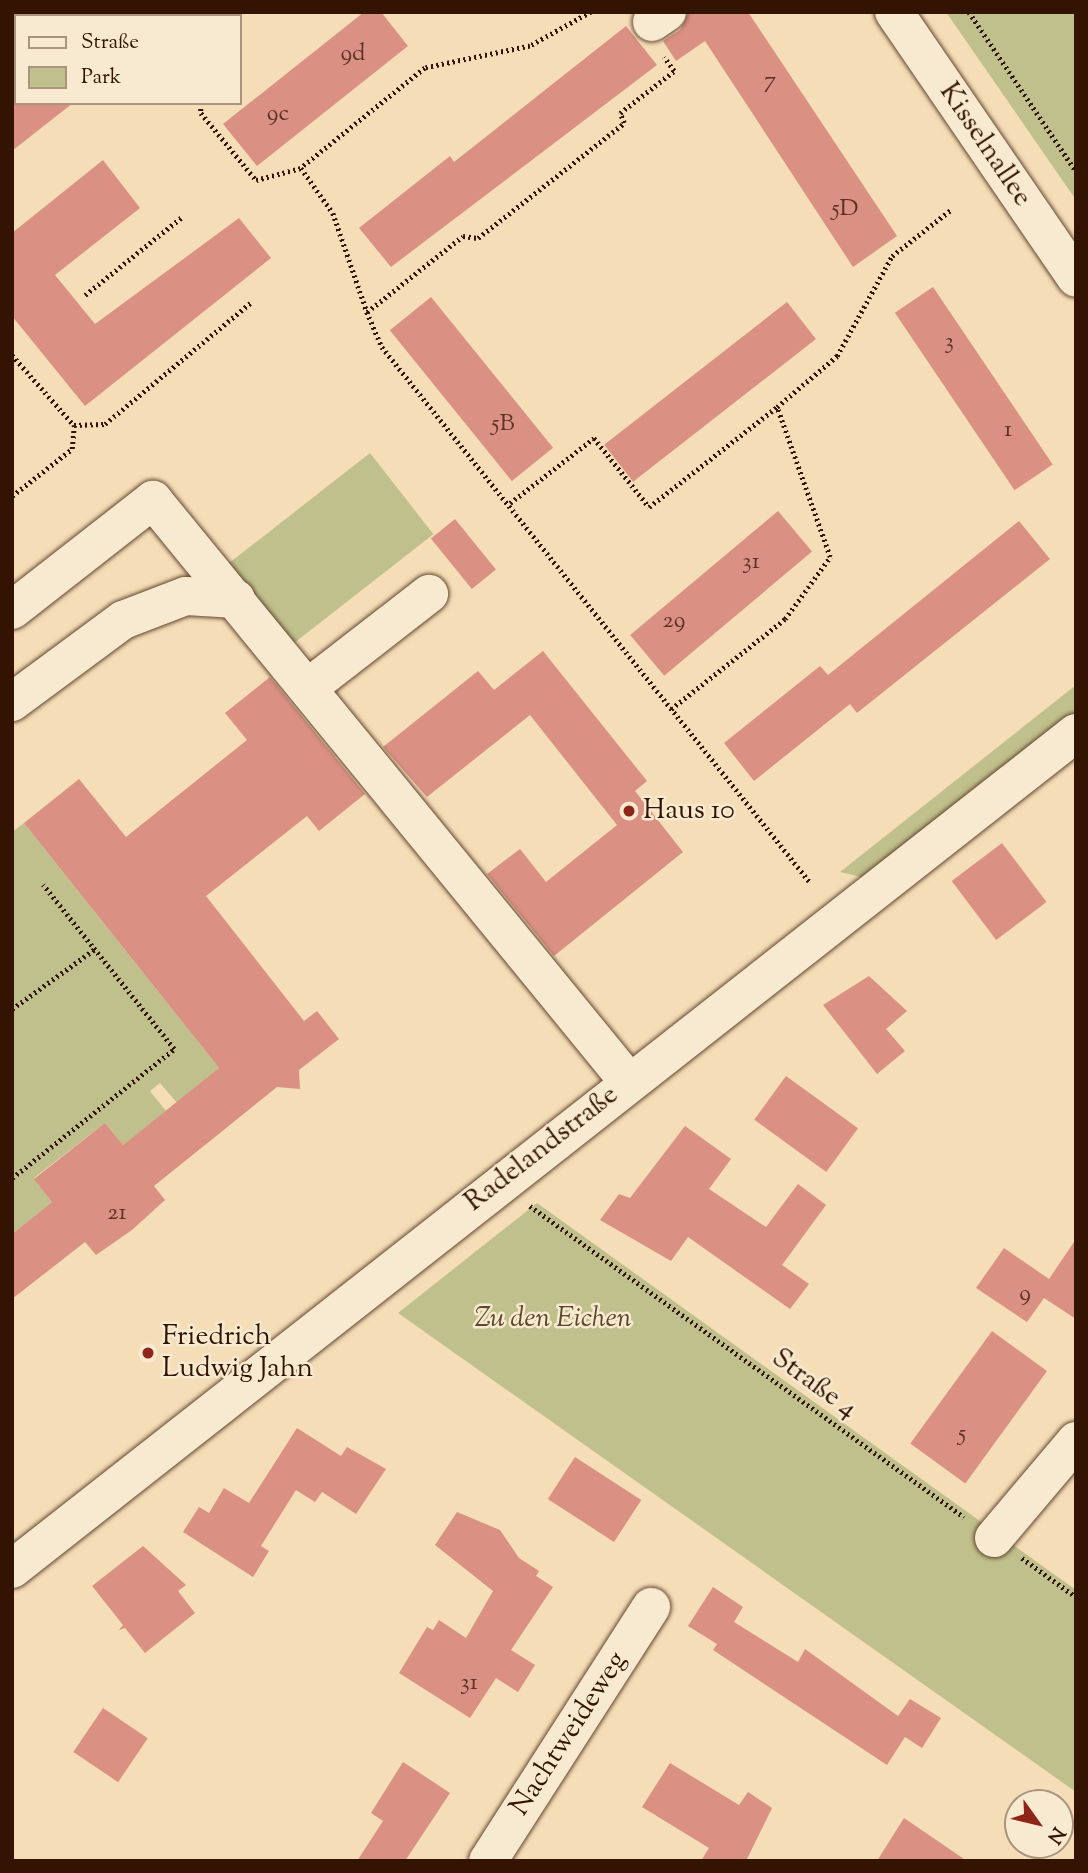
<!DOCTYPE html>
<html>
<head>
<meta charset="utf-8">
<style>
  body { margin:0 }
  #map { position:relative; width:1088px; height:1873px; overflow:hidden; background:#f5deb7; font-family:"Sorts Mill Goudy",serif }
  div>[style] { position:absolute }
  .green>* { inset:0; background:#c0c08c; transform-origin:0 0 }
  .building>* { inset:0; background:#da9083; transform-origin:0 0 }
  .path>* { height:4.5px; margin-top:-2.25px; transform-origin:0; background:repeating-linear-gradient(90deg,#331403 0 2px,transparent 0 5.5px) }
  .roads { filter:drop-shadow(0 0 2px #644630) drop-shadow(0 0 2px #644630) }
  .minor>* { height:38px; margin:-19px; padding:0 19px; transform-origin:19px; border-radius:19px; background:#f8ead0 }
  .dots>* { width:19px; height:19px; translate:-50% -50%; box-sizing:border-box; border:4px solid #f8ead0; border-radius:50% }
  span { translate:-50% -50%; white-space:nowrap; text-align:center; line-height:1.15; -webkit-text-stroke:5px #f8ead0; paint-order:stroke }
  .number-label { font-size:24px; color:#5d3323 }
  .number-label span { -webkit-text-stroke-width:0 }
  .street-label { font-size:28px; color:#331403 }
  .poi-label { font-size:28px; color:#331403 }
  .left { translate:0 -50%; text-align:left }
  .park-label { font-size:28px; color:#5d482c; font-style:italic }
  .frame { position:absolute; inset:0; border:14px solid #331403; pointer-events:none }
  .legend { position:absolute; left:14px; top:14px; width:228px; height:91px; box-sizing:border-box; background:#f8ead0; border:2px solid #a9947e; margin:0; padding:9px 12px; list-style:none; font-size:21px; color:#331403 }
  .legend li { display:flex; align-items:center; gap:14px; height:35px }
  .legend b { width:35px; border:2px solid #a9947e }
  .north { position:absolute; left:1004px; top:1789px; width:70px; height:70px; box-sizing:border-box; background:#f8ead0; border:2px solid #a9947e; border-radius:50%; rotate:124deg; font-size:19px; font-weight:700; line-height:28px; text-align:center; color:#331403 }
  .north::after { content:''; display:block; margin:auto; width:24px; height:32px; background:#8f2418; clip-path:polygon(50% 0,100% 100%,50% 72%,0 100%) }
</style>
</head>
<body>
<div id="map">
  <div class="green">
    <i style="clip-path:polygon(946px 12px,1076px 12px,1076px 200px)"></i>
    <i style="left:370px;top:453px;width:103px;height:182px;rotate:52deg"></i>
    <i style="clip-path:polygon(1076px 685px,1076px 719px,866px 878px,840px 872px)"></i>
    <i style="clip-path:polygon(24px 823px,219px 1068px,177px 1103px,160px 1083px,150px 1091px,166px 1111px,123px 1145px,105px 1123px,34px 1178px,52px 1202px,12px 1234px,12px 832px)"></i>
    <i style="clip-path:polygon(537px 1203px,1076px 1590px,1076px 1792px,398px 1313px)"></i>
  </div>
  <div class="building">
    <i style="clip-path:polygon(364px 12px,381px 12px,408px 46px,257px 166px,223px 124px)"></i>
    <i style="clip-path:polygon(689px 12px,748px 12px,897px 236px,853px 267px,705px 41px,676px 61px,663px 41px,680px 30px)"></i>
    <i style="clip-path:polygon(626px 26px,657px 65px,391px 267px,359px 228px,450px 156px,454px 162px)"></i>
    <i style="clip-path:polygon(12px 103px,73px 103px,12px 151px)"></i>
    <i style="clip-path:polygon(103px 160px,140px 208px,55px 275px,95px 324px,239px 218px,271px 258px,85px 406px,12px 316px,12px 233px)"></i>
    <i style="left:933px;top:287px;width:214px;height:46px;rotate:56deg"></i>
    <i style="left:431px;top:297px;width:194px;height:53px;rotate:51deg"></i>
    <i style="left:787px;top:302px;width:47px;height:232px;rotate:52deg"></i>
    <i style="left:778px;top:511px;width:53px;height:193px;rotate:50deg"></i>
    <i style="left:455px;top:519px;width:65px;height:31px;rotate:51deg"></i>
    <i style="clip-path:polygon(1019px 521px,1050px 559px,857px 713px,850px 704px,754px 781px,724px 743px,820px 666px,828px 675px)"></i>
    <i style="clip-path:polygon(543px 651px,647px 781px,635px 791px,683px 852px,554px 956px,487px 874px,520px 849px,546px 882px,617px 825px,530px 715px,427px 797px,383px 747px,478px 671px,494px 690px)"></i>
    <i style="clip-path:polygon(270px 677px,365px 794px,319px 831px,307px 816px,206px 896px,304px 1021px,317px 1011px,339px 1039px,299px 1070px,300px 1089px,277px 1087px,154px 1186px,165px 1200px,132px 1230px,96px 1255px,85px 1242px,12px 1299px,12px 1234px,52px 1202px,34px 1179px,105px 1123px,123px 1145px,219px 1068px,24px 823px,79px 779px,126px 837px,247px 740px,225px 713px)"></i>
    <i style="left:1002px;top:843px;width:74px;height:63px;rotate:53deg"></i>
    <i style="clip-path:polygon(869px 976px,907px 1011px,886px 1029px,905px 1051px,877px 1074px,823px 1005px)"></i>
    <i style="left:786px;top:1076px;width:89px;height:54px;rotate:36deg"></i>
    <i style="clip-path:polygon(685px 1126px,731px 1159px,709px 1189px,766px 1227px,798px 1184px,826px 1205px,782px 1265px,809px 1284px,790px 1309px,688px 1237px,671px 1261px,600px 1220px,619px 1194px,630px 1198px)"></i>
    <i style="clip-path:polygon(1076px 1239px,1076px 1319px,1044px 1298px,1027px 1322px,976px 1288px,1004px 1248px,1049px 1279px)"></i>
    <i style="left:992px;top:1331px;width:68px;height:139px;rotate:36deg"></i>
    <i style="clip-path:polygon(297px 1428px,341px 1456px,347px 1447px,386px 1469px,356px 1514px,322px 1492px,315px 1502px,296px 1490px,261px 1546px,269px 1551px,253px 1577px,183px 1532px,199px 1507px,209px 1513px,224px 1488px,249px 1503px)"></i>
    <i style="left:575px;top:1457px;width:79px;height:50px;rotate:33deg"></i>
    <i style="clip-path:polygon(457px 1512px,500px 1530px,519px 1558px,539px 1571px,536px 1576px,553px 1587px,511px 1650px,535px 1665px,518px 1692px,496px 1678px,470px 1718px,399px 1673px,427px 1627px,433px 1630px,439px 1620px,466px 1638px,493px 1591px,435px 1545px)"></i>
    <i style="clip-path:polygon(143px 1546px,186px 1585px,178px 1591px,195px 1613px,145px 1653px,125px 1628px,119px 1630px,123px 1625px,92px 1586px)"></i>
    <i style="clip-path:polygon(713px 1587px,743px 1607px,734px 1622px,798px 1662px,805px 1649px,898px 1716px,910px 1699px,941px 1718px,922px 1748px,905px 1737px,887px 1765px,713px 1650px,717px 1644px,688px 1626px)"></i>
    <i style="left:103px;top:1708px;width:54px;height:53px;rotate:34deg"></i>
    <i style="clip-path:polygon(403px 1762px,450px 1793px,405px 1861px,357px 1861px,383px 1821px,371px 1813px)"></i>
    <i style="clip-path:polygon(670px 1763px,739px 1805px,748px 1792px,772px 1808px,746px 1861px,701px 1861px,709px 1848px,642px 1807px)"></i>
    <i style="clip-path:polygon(904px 1818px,967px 1861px,877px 1861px)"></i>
  </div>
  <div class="path">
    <i style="left:200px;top:12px;width:4px;rotate:90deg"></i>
    <i style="left:591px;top:12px;width:70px;rotate:150.9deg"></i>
    <i style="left:530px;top:46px;width:107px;rotate:168.2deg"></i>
    <i style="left:425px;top:68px;width:159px;rotate:141.1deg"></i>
    <i style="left:301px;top:168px;width:55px;rotate:54.6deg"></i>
    <i style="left:333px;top:213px;width:105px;rotate:71deg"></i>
    <i style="left:367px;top:312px;width:122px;rotate:-38.4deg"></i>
    <i style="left:463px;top:236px;width:15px;rotate:8deg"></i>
    <i style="left:478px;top:238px;width:186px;rotate:-38.2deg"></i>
    <i style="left:624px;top:123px;width:11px;rotate:-112deg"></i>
    <i style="left:620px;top:113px;width:68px;rotate:-37.9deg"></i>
    <i style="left:674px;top:71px;width:17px;rotate:-126deg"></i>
    <i style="left:969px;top:12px;width:192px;rotate:56.1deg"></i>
    <i style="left:12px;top:45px;width:4px;rotate:-27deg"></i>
    <i style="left:201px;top:103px;width:10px;rotate:90deg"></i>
    <i style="left:201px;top:113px;width:87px;rotate:50.6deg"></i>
    <i style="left:256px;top:180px;width:47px;rotate:-14.9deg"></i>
    <i style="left:85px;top:295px;width:124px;rotate:-38.8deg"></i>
    <i style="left:367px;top:312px;width:38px;rotate:67deg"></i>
    <i style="left:382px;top:347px;width:684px;rotate:51.35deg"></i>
    <i style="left:12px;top:355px;width:94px;rotate:48.5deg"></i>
    <i style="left:74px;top:425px;width:31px;rotate:-2deg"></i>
    <i style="left:105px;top:424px;width:189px;rotate:-39.8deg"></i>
    <i style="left:12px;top:496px;width:76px;rotate:-38.1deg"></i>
    <i style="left:72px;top:449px;width:24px;rotate:-85deg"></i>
    <i style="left:510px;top:503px;width:106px;rotate:-37.7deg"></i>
    <i style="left:594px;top:438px;width:88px;rotate:51.4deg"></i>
    <i style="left:649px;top:507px;width:162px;rotate:-38deg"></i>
    <i style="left:671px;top:709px;width:145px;rotate:-38.3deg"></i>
    <i style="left:785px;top:619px;width:77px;rotate:-54deg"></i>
    <i style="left:830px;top:557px;width:159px;rotate:-109.5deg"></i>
    <i style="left:777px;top:407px;width:79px;rotate:-40.4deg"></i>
    <i style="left:837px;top:356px;width:114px;rotate:-61.2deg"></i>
    <i style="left:892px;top:256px;width:76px;rotate:-38.1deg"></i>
    <i style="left:12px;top:1009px;width:102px;rotate:-35.9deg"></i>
    <i style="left:12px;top:1178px;width:207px;rotate:-38.5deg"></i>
    <i style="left:174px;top:1049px;width:210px;rotate:-128.6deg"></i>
    <i style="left:530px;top:1206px;width:534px;rotate:35.62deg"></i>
    <i style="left:1022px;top:1558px;width:67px;rotate:35.8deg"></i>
  </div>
  <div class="roads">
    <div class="minor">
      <i style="left:894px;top:12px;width:322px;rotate:55.6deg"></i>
      <i style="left:652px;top:22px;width:18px;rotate:-34deg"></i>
      <i style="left:12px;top:610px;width:179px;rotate:-38deg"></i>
      <i style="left:153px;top:500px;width:750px;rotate:50.73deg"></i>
      <i style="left:309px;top:687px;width:152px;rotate:-37.8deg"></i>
      <i style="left:12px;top:702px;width:138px;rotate:-36.5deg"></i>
      <i style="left:123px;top:620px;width:67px;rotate:-20.9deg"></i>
      <i style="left:186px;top:596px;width:50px;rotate:3.4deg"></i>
      <i style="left:994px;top:1538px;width:127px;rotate:-49.8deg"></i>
      <i style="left:12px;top:1569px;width:1353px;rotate:-38.16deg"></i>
      <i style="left:488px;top:1861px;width:302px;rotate:-57.3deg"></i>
    </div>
  </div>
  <div class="dots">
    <i style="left:629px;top:811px;background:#8f2418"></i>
    <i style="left:148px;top:1353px;background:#8f2418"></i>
  </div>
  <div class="number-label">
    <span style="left:353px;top:55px">9d</span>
    <span style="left:770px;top:82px">7</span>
    <span style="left:278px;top:115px">9c</span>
    <span style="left:845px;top:210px">5D</span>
    <span style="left:949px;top:343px">3</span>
    <span style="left:503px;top:425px">5B</span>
    <span style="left:1008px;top:431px">1</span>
    <span style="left:751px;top:563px">31</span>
    <span style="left:674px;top:622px">29</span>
    <span style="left:117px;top:1214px">21</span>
    <span style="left:1025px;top:1295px">9</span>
    <span style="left:962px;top:1435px">5</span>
    <span style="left:469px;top:1684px">31</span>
  </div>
  <div class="street-label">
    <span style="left:985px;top:145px;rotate:56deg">Kisselnallee</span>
    <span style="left:542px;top:1149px;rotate:-38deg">Radelandstraße</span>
    <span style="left:814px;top:1384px;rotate:36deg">Straße 4</span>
    <span style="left:569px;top:1734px;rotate:-57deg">Nachtweideweg</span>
  </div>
  <div class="poi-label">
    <span class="left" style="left:643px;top:811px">Haus 10</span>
    <span class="left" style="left:162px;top:1353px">Friedrich<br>Ludwig Jahn</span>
  </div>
  <div class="park-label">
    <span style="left:553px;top:1319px">Zu den Eichen</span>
  </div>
  <div class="frame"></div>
  <ul class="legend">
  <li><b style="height:9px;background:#f8ead0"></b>Straße</li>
  <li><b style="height:19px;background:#c0c08c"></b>Park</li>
  </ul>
  <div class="north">N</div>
</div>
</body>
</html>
